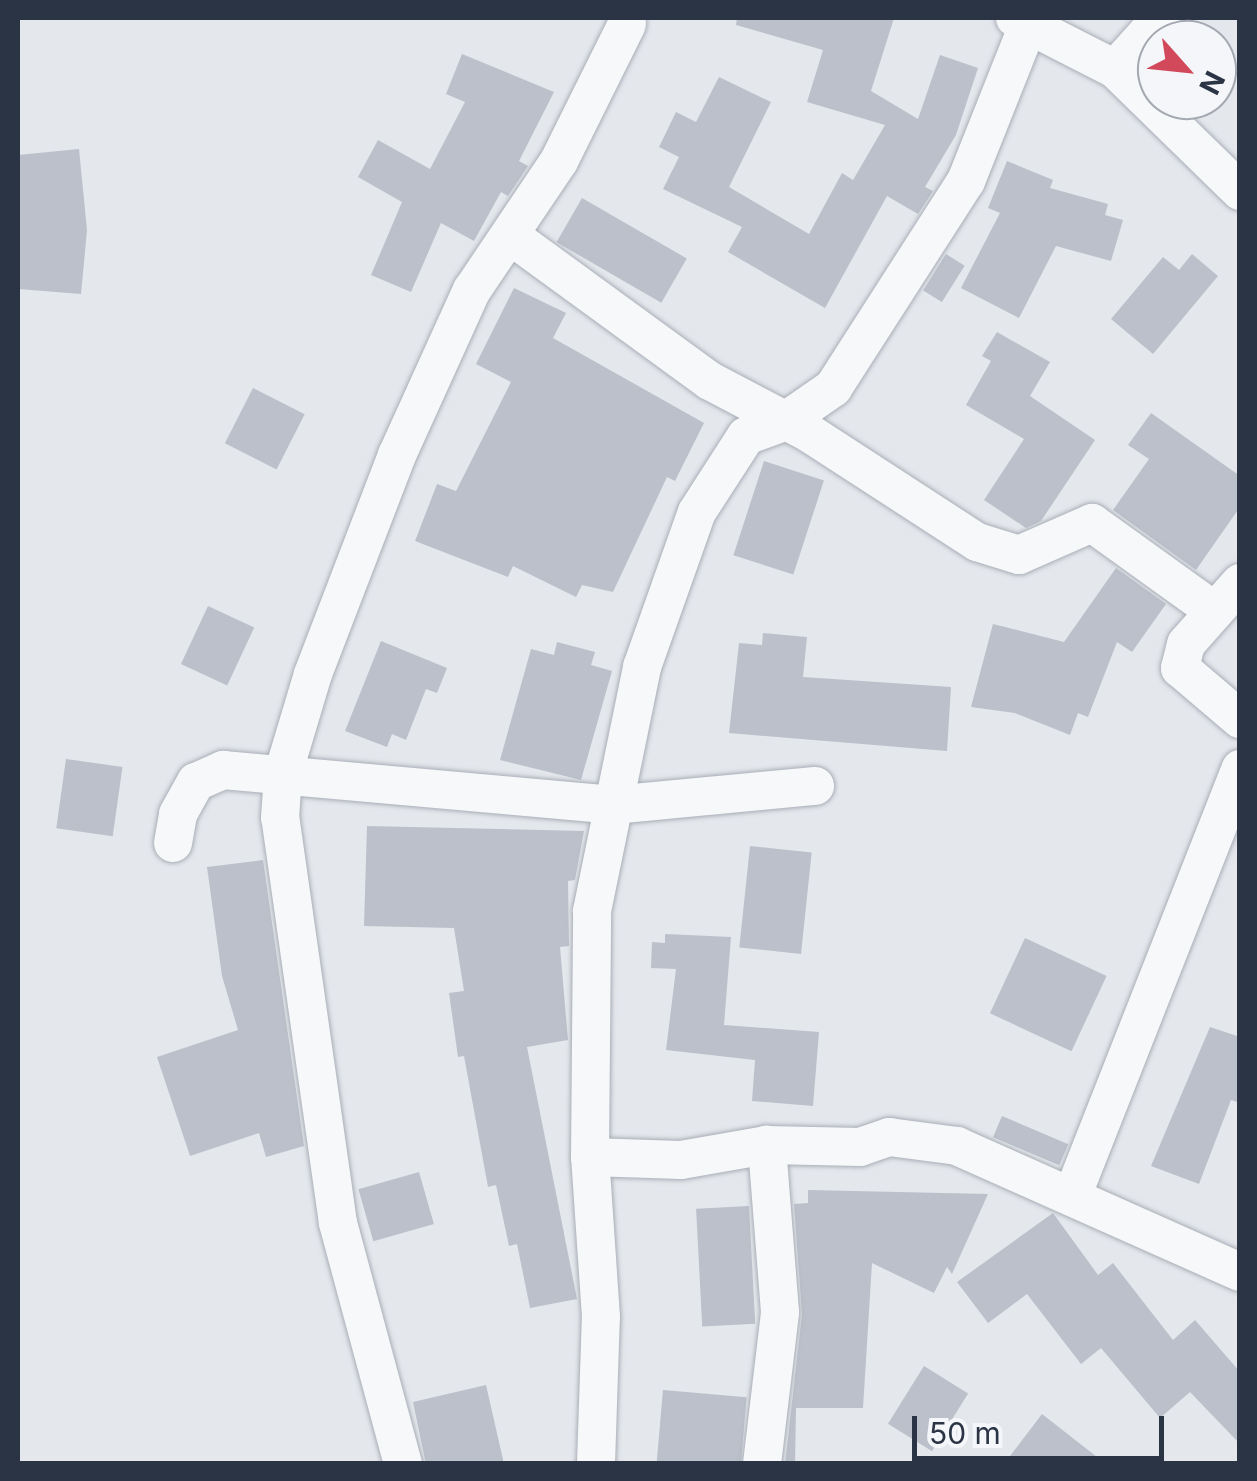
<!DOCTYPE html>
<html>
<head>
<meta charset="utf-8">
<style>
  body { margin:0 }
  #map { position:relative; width:1257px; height:1481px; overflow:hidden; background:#e4e7ec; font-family:Inter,sans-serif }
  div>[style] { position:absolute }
  .building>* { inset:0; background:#bbc0ca; transform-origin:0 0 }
  .roads { filter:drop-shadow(0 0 2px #a9aeb7) drop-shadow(0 0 2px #a9aeb7) }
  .minor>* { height:38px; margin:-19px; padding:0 19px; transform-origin:19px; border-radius:19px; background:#f7f8fa }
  span { translate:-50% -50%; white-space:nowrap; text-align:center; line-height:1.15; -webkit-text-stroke:8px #f4f6f9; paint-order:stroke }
  .frame { position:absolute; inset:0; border:20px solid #2b3445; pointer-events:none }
  .north { position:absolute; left:1137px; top:20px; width:100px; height:100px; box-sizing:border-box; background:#f4f6f9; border:2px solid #a4a8b1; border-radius:50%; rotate:117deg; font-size:28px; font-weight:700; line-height:40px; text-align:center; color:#2b3445 }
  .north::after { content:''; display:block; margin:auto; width:35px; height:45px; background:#d1495b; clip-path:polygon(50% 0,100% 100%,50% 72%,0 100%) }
  .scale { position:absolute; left:912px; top:1416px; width:252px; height:45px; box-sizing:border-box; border:5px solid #2b3445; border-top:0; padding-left:12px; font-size:30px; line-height:35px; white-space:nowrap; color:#2b3445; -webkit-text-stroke:8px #f4f6f9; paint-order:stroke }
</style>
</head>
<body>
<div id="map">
  <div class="building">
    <i style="clip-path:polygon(737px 18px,894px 18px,871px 91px,918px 119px,940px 55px,978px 68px,956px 135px,925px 187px,933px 191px,918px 214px,887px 196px,825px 308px,728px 252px,742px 227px,663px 189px,679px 157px,659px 147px,676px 112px,696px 122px,719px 77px,771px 102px,729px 187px,809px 234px,842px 173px,853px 180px,885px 125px,807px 102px,823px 50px,736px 25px)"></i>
    <i style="clip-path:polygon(462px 54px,554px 92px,519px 161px,528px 166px,508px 196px,501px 192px,474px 241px,441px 223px,411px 292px,371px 275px,402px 202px,358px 177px,378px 140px,430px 169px,465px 102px,446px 94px)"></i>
    <i style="clip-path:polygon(79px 149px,87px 230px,81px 294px,18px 289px,18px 155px)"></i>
    <i style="clip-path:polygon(1007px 161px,1053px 180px,1050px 188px,1108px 204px,1105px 215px,1123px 220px,1111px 261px,1056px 246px,1019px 318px,961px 288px,1000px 213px,988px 208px)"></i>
    <i style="left:582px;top:198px;width:121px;height:51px;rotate:30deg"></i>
    <i style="left:946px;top:254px;width:22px;height:43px;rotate:32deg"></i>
    <i style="clip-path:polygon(1192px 254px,1218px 276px,1153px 354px,1111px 319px,1163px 257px,1179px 270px)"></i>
    <i style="clip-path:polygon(514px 288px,566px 313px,553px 338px,704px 423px,675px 481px,667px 477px,613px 592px,582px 585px,576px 597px,513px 566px,508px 577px,415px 541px,437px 484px,456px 491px,511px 382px,476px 364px)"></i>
    <i style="clip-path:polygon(997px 332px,1050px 362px,1030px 396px,1095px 440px,1041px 521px,1026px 528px,984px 500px,1024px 439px,966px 405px,991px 361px,982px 356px)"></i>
    <i style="left:253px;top:388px;width:58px;height:62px;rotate:27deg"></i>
    <i style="clip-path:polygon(1151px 413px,1240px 476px,1240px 507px,1196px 570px,1113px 510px,1149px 459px,1128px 445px)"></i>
    <i style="left:764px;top:461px;width:63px;height:99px;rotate:18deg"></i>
    <i style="clip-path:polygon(1116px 568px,1166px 604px,1132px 652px,1117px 642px,1088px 717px,1078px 713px,1070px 735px,1015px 713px,971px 707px,993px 624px,1064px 642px)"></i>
    <i style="left:208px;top:606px;width:51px;height:64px;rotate:25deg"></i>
    <i style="clip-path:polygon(763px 633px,807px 637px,803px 677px,951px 687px,947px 751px,729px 733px,739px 643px,762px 645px)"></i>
    <i style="clip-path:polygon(381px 641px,447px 668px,437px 693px,426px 689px,406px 740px,392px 734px,387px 747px,345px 731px)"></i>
    <i style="clip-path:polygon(557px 642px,595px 652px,591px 665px,612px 671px,581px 780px,500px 760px,531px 649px,554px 655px)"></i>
    <i style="left:66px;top:759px;width:57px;height:70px;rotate:8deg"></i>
    <i style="clip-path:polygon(367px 826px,584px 831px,575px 880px,568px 881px,569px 946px,560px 947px,568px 1040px,527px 1047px,577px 1299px,530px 1308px,517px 1244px,509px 1246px,496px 1185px,488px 1187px,464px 1056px,458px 1057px,449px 993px,464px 991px,454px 928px,364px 926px)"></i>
    <i style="left:750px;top:846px;width:62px;height:102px;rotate:6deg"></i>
    <i style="clip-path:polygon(263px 860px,304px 1146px,266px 1157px,259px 1133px,190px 1156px,157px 1057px,238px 1030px,222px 976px,207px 867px)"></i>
    <i style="clip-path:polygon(665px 934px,731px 937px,724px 1025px,819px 1032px,813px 1106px,752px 1101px,755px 1060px,666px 1050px,676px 969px,651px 968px,652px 942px,665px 943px)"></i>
    <i style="left:1025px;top:938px;width:90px;height:83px;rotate:25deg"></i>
    <i style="clip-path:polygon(1210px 1027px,1240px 1037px,1240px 1103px,1231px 1100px,1199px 1184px,1151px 1166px)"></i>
    <i style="left:1002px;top:1116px;width:72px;height:23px;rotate:23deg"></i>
    <i style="left:419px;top:1172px;width:54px;height:63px;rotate:74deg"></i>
    <i style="clip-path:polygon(808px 1190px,988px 1194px,952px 1274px,947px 1267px,934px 1293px,872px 1263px,863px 1408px,796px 1408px,795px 1464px,785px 1464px,802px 1314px,794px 1204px,808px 1203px)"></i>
    <i style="left:749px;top:1206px;width:118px;height:53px;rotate:87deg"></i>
    <i style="clip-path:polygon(1053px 1213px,1098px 1275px,1113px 1263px,1173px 1340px,1195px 1320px,1240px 1372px,1240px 1444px,1190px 1392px,1160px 1418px,1101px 1348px,1081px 1364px,1027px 1294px,988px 1323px,957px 1282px)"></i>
    <i style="left:924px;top:1366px;width:52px;height:68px;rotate:32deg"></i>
    <i style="clip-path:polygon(486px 1385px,504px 1464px,426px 1464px,413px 1402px)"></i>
    <i style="left:663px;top:1390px;width:84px;height:74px;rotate:5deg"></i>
    <i style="clip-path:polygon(1042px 1414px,1106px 1464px,1004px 1464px)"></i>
  </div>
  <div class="roads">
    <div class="minor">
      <i style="left:1015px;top:18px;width:112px;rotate:27deg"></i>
      <i style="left:1115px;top:69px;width:175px;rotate:44.3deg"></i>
      <i style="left:1115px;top:69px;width:69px;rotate:-48deg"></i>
      <i style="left:511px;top:236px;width:246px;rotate:36.1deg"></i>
      <i style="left:710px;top:381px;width:112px;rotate:27.7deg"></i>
      <i style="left:809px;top:433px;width:200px;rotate:33deg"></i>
      <i style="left:977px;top:542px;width:44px;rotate:17.2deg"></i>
      <i style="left:1019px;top:555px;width:80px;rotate:-23.7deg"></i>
      <i style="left:1092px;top:523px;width:149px;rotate:35.7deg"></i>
      <i style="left:1240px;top:583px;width:81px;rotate:131.5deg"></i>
      <i style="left:1186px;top:644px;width:25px;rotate:104deg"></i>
      <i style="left:1180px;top:668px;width:79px;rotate:40.4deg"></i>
      <i style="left:173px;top:843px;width:29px;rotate:-80deg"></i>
      <i style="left:178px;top:814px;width:37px;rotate:-61deg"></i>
      <i style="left:196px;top:782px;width:30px;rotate:-24deg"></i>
      <i style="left:223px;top:770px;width:392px;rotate:5.1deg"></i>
      <i style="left:613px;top:805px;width:203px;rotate:-5.4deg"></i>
      <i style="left:590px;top:1157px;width:246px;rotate:-89.5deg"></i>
      <i style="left:592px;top:911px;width:249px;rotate:-78.4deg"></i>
      <i style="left:642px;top:667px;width:164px;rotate:-70.5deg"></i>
      <i style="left:697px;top:512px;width:90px;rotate:-57.2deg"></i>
      <i style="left:746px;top:436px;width:40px;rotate:-20.2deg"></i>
      <i style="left:784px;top:422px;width:60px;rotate:-34.8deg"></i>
      <i style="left:833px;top:388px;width:246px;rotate:-57.3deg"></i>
      <i style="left:966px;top:181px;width:168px;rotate:-68.3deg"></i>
      <i style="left:1073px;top:1194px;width:457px;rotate:-68.5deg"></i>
      <i style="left:403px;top:1464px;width:250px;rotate:-105.1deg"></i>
      <i style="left:338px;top:1223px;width:409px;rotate:-98.1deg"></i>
      <i style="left:280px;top:818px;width:44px;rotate:-86.1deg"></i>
      <i style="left:283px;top:774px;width:104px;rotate:-73.3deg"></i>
      <i style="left:313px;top:674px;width:235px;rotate:-69deg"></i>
      <i style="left:397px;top:455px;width:181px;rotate:-65.6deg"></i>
      <i style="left:472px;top:290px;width:156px;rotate:-56deg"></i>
      <i style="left:559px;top:161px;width:153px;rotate:-63.6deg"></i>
      <i style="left:596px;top:1464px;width:147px;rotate:-88.1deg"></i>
      <i style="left:601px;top:1317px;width:160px;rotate:-93.9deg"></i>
      <i style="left:590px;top:1157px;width:91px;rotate:1.9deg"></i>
      <i style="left:681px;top:1160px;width:87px;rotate:-9.9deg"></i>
      <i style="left:767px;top:1145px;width:93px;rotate:1.2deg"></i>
      <i style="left:860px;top:1147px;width:31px;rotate:-19deg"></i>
      <i style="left:889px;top:1137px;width:69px;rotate:7.5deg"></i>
      <i style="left:957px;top:1146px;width:310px;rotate:24deg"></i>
      <i style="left:762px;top:1464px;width:153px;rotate:-83.2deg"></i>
      <i style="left:780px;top:1312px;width:168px;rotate:-94.5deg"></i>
    </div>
  </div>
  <div class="frame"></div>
  <div class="north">N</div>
  <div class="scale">50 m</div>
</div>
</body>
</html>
